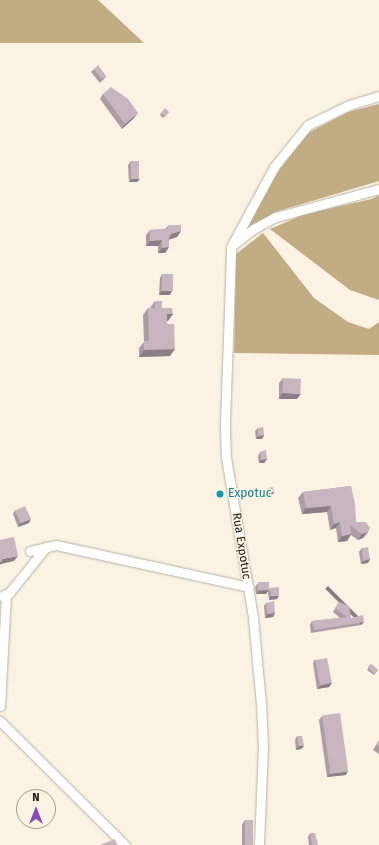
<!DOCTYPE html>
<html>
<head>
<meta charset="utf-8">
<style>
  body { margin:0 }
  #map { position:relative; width:379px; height:845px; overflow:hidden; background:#faf2e2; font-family:"Fira Sans",sans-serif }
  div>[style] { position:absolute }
  .forest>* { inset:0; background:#c1ac83 }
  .roads { filter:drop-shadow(0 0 1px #b9b2a3) drop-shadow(0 0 1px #b9b2a3) }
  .minor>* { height:9px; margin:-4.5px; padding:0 4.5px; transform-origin:4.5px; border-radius:4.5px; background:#fff }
  .wall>* { inset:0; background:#ab9da4 }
  .shaded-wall>* { inset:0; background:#8b7f86; transform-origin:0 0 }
  .building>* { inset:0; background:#c7b6bf; transform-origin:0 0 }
  .dots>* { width:11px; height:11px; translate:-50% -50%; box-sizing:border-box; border:2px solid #faf2e2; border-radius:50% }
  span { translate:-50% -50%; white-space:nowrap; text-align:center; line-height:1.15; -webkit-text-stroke:3px #faf2e2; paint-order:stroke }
  .culture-label { font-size:12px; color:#0d838f }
  .left { translate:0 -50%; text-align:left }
  .street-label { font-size:12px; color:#1b1913 }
  .north { position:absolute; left:16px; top:789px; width:40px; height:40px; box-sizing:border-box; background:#faf2e2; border:1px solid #a19b8f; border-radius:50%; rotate:0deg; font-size:11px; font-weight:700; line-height:16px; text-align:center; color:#1b1913 }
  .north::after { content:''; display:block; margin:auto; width:14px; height:18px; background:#8c4abf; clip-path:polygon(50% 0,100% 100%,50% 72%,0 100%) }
</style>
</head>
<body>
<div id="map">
  <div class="forest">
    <i style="clip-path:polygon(0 0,98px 0,144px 43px,0 43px)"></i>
    <i style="clip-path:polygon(379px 104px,379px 181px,275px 212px,240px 234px,263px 192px,306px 134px,348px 112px)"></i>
    <i style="clip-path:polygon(379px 195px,379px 300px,350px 290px,270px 229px,305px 214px,372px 199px)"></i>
    <i style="clip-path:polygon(263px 233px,314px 298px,348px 322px,369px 329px,379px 322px,379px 355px,234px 353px,236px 254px)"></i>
  </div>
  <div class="roads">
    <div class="minor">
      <i style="left:234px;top:244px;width:24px;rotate:-38deg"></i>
      <i style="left:253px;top:229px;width:26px;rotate:-28deg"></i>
      <i style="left:276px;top:217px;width:107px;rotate:-15.2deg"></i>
      <i style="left:30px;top:551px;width:27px;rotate:-13deg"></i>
      <i style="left:56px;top:545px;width:197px;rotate:12.3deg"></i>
      <i style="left:2px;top:596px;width:8px;rotate:-23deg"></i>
      <i style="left:9px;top:593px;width:59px;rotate:-51.2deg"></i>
      <i style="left:0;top:706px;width:112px;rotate:-86.9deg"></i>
      <i style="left:0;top:721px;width:176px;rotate:44.8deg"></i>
      <i style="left:259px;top:845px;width:99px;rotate:-87.7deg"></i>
      <i style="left:263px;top:746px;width:42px;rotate:-92.7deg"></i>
      <i style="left:261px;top:704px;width:87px;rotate:-95.3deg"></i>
      <i style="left:253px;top:617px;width:161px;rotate:-99.6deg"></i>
      <i style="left:226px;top:458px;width:35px;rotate:-92deg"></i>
      <i style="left:225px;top:423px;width:176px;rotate:-88deg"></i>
      <i style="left:231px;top:247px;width:91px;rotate:-61.7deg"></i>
      <i style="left:274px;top:167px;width:54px;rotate:-51deg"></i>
      <i style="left:308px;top:125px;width:46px;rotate:-26deg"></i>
      <i style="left:349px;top:105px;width:31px;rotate:-17deg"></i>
    </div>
  </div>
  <div class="wall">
    <i style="clip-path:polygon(94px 69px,106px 76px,104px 79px,100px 83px,91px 72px)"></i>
    <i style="clip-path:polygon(103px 94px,134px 118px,122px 129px,100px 99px)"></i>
    <i style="clip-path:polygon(169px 112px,163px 118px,160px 115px,161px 113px)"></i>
    <i style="clip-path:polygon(131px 161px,137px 182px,129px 182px,128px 165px)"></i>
    <i style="clip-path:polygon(169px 225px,181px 231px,177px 237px,169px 239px,169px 247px,165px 253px,158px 253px,158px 246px,146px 246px,146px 235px,150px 230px,165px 229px)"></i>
    <i style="clip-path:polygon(162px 274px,170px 295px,159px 295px,160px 278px)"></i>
    <i style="clip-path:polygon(155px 301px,162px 308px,173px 314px,167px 321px,170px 356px,139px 357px,139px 348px,144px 342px,143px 315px,148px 308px,150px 308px)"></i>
    <i style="clip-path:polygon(283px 378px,297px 399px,279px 399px,279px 383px)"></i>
    <i style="clip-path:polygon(258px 428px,264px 435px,262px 439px,256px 439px,255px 431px)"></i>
    <i style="clip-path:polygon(260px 452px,267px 459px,264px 463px,259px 463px,258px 456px)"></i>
    <i style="clip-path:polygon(351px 486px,356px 522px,368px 532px,363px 538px,358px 540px,351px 535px,347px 541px,338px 542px,336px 528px,330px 530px,327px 512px,302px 514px,298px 498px,303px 492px)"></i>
    <i style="clip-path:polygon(268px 488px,274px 492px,273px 494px,267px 495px,267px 490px)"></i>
    <i style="clip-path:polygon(15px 510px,29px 523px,18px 527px,13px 514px)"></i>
    <i style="clip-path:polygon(362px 548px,370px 559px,368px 563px,361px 564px,359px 552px)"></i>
    <i style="clip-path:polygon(258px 583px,269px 590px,266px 594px,256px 594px,255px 587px)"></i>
    <i style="clip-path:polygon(270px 588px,277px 599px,269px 600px,268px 592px)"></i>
    <i style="clip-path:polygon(339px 602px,351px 618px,364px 622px,361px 625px,311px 633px,310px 625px,312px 621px,340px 618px,333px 612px)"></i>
    <i style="clip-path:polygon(266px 603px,275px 613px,273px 617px,265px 618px,264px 606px)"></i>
    <i style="clip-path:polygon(315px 659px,332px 683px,329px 687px,317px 689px,313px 663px)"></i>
    <i style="clip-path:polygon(371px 664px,378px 670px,374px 675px,367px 670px)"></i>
    <i style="clip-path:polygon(322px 716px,346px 775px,327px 777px,319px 720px)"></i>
    <i style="clip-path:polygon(297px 736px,304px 746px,301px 749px,296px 750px,295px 740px)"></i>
    <i style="clip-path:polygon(379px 740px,379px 754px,373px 750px)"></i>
    <i style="clip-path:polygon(245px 820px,253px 845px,242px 845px,242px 825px)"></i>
    <i style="clip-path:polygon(310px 833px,318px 845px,309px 845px,308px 837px)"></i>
  </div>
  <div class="shaded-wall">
    <i style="clip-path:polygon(138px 113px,134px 118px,122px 129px,125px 124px)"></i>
    <i style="clip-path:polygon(132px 179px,140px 179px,137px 182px,129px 182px)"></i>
    <i style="clip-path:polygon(181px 231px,177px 237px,168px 240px,171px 234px)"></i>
    <i style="clip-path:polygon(162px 240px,158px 246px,146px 246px,150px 241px)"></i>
    <i style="clip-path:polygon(169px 247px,165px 253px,158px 253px,162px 248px)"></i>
    <i style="clip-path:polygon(162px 291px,172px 291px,170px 295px,159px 295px)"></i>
    <i style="clip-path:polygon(167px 314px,173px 314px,168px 321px,162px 321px)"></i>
    <i style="clip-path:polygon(175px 349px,170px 356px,139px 357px,144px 350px)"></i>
    <i style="clip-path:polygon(282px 393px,301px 394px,297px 399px,279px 399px)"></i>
    <i style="clip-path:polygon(264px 435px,262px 439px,256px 439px,258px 436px)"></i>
    <i style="clip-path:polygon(267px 459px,264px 463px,259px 463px,261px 460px)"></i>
    <i style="clip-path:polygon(274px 492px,273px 494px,267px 495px,269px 493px)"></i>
    <i style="clip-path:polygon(331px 506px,327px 512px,302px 514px,306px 508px)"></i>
    <i style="clip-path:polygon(31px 519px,29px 523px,18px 527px,20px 523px)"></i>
    <i style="clip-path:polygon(340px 522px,336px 528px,330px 530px,334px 524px)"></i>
    <i style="clip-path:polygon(368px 532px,363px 538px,358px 540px,362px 534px)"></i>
    <i style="clip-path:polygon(351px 534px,347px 541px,338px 542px,342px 536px)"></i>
    <i style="clip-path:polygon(18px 556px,14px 561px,1px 564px,0 565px,0 562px,2px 559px)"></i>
    <i style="clip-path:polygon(370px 559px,368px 563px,361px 564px,363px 561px)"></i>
    <i style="clip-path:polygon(269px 590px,266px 594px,256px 594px,259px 591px)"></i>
    <i style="clip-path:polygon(271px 596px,279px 596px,277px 599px,269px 600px)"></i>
    <i style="clip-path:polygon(275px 613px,273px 617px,265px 618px,268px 614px)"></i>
    <i style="left:364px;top:622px;width:4px;height:51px;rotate:135deg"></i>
    <i style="clip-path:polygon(332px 683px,329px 687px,317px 689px,320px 686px)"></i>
    <i style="clip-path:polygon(299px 746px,304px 746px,301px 749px,296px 750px)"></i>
    <i style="clip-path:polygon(348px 771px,346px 775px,327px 777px,330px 774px)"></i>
  </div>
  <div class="building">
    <i style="clip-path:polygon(98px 65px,106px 76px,102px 79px,94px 69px)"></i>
    <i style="clip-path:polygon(111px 87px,128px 99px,138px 113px,125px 124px,103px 94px)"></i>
    <i style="clip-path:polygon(165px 108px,169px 112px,165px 117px,161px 113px)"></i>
    <i style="left:131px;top:161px;width:8px;height:18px"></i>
    <i style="clip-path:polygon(169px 225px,181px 225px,181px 231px,171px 234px,169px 238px,169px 247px,162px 248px,162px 240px,150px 241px,150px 230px,167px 229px)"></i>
    <i style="left:162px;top:274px;width:11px;height:17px"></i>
    <i style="clip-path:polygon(155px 301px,162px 301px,162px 308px,172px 308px,173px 314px,167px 314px,167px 324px,174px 324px,175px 349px,144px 350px,144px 341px,149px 341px,148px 308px,155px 308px)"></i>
    <i style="left:283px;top:378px;width:18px;height:15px;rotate:3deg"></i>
    <i style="clip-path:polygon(263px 427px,264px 435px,258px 436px,258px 428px)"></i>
    <i style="clip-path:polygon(266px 450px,267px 459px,261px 460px,260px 452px)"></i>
    <i style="clip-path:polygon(351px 486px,355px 504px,356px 522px,366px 522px,370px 528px,368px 532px,362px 534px,350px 525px,351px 534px,342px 536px,340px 522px,334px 524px,331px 506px,306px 508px,303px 492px)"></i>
    <i style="left:273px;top:487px;width:5px;height:5px;rotate:79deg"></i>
    <i style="left:25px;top:506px;width:14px;height:11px;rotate:65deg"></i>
    <i style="clip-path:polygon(14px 537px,18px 556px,2px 559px,2px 561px,0 562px,0 540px)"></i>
    <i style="clip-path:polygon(368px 547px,370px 559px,363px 561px,362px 548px)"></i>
    <i style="left:269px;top:582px;width:8px;height:11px;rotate:90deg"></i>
    <i style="clip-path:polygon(279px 587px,279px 596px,271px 596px,270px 588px)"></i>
    <i style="clip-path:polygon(274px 601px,275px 613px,268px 614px,266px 603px)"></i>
    <i style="clip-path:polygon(339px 602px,349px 606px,351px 618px,363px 615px,364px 622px,314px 630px,312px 621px,347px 617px,335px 608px)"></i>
    <i style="left:327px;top:658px;width:25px;height:12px;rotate:79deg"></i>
    <i style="left:371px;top:664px;width:9px;height:5px;rotate:41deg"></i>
    <i style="left:340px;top:713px;width:59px;height:18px;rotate:82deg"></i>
    <i style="clip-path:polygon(297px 736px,302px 736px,304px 746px,299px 746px)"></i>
    <i style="clip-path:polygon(379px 741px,379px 746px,376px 745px)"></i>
    <i style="left:245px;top:820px;width:8px;height:25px"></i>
    <i style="clip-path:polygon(310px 833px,315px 833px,318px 845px,312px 845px)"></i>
    <i style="clip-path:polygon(115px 839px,117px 845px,100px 845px)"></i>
  </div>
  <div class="dots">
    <i style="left:220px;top:494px;background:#0f9aa8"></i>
  </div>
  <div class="culture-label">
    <span class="left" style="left:228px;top:494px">Expotuc</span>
  </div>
  <div class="street-label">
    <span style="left:241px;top:546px;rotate:81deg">Rua Expotuc</span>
  </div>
  <div class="north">N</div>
</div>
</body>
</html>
